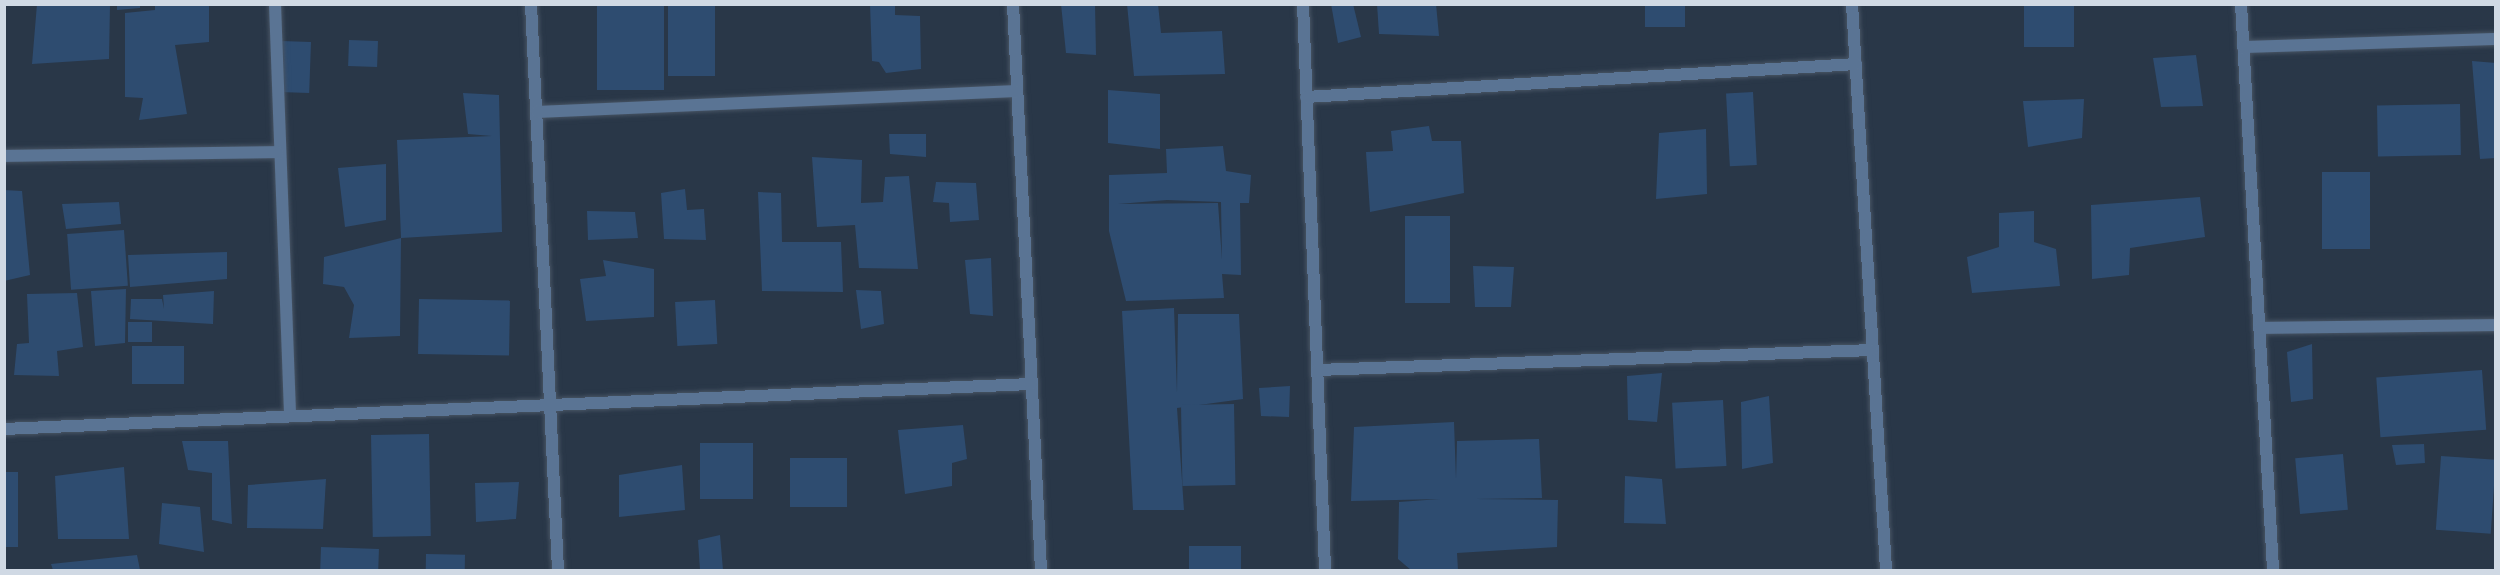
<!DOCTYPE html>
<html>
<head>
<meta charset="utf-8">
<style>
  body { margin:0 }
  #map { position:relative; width:2500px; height:575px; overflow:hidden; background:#293748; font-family:Manrope,sans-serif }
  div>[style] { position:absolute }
  .building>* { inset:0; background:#2e4c70; transform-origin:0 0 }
  .roads { filter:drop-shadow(0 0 2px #475464) drop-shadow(0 0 2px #475464) }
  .street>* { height:12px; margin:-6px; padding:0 6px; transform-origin:6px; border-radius:6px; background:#5a7494 }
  span { translate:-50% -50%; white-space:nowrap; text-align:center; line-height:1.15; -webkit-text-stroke:5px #293748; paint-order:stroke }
  .frame { position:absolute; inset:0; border:6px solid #d0d9e4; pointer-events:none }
</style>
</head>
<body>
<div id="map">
  <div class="building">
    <i style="clip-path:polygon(37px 4px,110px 4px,109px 59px,32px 64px)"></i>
    <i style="clip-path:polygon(117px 4px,140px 4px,140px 8px,117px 10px)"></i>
    <i style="clip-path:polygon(155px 4px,209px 4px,209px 42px,175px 45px,187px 114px,139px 120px,143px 98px,125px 97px,125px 13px,155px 10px)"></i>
    <i style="left:597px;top:4px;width:67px;height:86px"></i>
    <i style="left:668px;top:4px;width:47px;height:72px"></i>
    <i style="clip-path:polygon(870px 4px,895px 4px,895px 15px,920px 16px,921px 69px,886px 73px,879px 62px,872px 61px)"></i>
    <i style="clip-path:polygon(1061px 4px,1095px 4px,1096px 55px,1066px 53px)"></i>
    <i style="clip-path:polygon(1127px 4px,1158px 4px,1161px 33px,1222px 31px,1225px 74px,1134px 76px)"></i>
    <i style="clip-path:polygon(1331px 4px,1353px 4px,1361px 37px,1338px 43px)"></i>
    <i style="clip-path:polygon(1377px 4px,1436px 4px,1439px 36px,1379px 34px)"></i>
    <i style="left:1645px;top:4px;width:40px;height:23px"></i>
    <i style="left:2024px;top:4px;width:50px;height:43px"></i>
    <i style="left:281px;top:41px;width:30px;height:51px;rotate:2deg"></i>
    <i style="left:378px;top:41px;width:26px;height:29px;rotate:92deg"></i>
    <i style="clip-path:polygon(2196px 55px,2203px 106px,2161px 107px,2153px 58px)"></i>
    <i style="clip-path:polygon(2472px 61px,2496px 63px,2496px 158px,2480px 159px)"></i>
    <i style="clip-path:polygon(1108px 90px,1160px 94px,1160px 149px,1108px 143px)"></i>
    <i style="left:1753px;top:92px;width:73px;height:27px;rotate:87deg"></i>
    <i style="clip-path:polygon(463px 93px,499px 95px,502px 232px,401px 238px,397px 140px,492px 136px,468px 134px)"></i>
    <i style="clip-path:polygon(2084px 99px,2082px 138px,2028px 147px,2023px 101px)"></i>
    <i style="left:2460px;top:104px;width:51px;height:83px;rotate:89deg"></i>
    <i style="clip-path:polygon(1429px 126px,1432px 141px,1461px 141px,1464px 193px,1370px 212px,1366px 152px,1393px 151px,1391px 131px)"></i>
    <i style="clip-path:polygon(1706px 129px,1707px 194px,1656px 199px,1659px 133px)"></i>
    <i style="clip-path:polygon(889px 134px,926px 134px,926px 157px,890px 154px)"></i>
    <i style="clip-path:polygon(evenodd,1223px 146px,1226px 171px,1251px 175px,1249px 203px,1240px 203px,1241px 275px,1222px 274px,1224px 298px,1126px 301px,1109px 231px,1109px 175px,1167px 173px,1166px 149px,1223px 146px,1167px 200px,1221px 202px,1222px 260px,1218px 203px,1118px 204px,1167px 200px)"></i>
    <i style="clip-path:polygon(812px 157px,862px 160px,861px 203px,883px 202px,885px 177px,909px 176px,918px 269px,859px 268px,855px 225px,817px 227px)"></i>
    <i style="clip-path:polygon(386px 164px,386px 220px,345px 227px,338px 168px)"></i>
    <i style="left:2322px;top:172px;width:48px;height:77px"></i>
    <i style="clip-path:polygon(936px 182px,976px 183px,979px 220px,950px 222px,949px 203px,933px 202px)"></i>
    <i style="clip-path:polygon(685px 189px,687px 210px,704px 209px,706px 240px,664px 239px,661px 193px)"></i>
    <i style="clip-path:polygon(4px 190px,22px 191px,30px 275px,4px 281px)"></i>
    <i style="clip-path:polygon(758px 192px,781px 193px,782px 242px,841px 242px,843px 292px,762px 291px)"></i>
    <i style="clip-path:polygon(2200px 197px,2205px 237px,2130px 248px,2129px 275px,2092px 279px,2091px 205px)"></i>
    <i style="clip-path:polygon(119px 202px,121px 224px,66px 229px,62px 204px)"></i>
    <i style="clip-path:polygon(587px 211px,635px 212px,638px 238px,588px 240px)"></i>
    <i style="clip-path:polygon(2034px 211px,2034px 242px,2056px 249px,2060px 286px,1972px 293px,1967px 257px,1999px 247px,1999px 213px)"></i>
    <i style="left:1450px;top:216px;width:87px;height:45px;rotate:90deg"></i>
    <i style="left:124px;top:230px;width:56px;height:57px;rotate:86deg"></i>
    <i style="clip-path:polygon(401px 238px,400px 336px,349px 338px,354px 305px,344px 287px,323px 284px,324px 257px)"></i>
    <i style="clip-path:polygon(227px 252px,227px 279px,130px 287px,128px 255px)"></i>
    <i style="clip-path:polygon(991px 258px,993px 316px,970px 314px,965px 260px)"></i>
    <i style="clip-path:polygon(603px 260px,654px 269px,654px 317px,586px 321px,580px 279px,606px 276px)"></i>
    <i style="clip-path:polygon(1473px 266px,1514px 267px,1511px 307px,1475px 307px)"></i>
    <i style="clip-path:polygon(126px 289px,125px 343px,95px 346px,91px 291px)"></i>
    <i style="clip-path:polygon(856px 290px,881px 291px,884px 324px,861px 329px)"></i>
    <i style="clip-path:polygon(214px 291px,213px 324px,130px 319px,131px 299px,162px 299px,164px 309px,163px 295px)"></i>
    <i style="clip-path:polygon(77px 293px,83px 347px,57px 351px,59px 376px,14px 375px,17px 344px,29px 343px,27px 294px)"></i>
    <i style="left:419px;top:299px;width:91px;height:55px;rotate:1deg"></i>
    <i style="left:715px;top:300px;width:44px;height:40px;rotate:87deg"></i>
    <i style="clip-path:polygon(1174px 308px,1177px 393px,1178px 314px,1239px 314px,1243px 399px,1177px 408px,1184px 510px,1133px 510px,1122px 311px)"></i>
    <i style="left:128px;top:322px;width:24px;height:20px"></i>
    <i style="clip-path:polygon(2312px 344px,2313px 399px,2291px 402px,2287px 352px)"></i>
    <i style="left:184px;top:346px;width:38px;height:52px;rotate:90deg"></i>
    <i style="left:2482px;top:370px;width:60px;height:106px;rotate:86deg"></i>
    <i style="clip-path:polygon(1662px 373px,1657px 422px,1628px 420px,1627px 376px)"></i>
    <i style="clip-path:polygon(1290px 386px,1289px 417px,1261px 416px,1259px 388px)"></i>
    <i style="clip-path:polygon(1769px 396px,1773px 463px,1742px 469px,1741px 402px)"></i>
    <i style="left:1723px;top:400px;width:66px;height:51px;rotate:87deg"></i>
    <i style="left:1234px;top:404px;width:81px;height:53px;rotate:89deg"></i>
    <i style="clip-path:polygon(1454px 422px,1456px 479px,1457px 441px,1539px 439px,1542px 498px,1475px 499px,1558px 500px,1557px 547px,1457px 553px,1458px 570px,1411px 570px,1398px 559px,1399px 502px,1440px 499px,1351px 501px,1354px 427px)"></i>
    <i style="clip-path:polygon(963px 425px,967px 459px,952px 463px,952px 486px,905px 494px,898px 430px)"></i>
    <i style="left:429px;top:434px;width:102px;height:58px;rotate:89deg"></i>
    <i style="clip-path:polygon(182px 441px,228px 441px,232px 524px,212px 520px,212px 473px,188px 470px)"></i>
    <i style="left:700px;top:443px;width:53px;height:56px"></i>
    <i style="clip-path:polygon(2424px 444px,2425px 463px,2396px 465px,2392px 445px)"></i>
    <i style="left:2343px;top:454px;width:56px;height:48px;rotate:85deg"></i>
    <i style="left:2441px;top:456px;width:55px;height:74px;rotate:4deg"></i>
    <i style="left:847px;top:458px;width:49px;height:57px;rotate:90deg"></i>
    <i style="clip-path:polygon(682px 465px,685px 510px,619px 517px,619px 475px)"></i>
    <i style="clip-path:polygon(124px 467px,129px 539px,58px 539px,55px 476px)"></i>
    <i style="left:4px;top:472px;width:14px;height:75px"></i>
    <i style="clip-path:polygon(1625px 476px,1662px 479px,1666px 524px,1624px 523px)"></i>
    <i style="clip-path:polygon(326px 479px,323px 529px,247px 528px,248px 485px)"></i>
    <i style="clip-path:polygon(519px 482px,516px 519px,476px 522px,475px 483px)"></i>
    <i style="clip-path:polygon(162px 503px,200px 507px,204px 552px,159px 544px)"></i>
    <i style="clip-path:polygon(720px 535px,723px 570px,700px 570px,698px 540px)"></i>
    <i style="left:1189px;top:546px;width:52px;height:24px"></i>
    <i style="left:321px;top:547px;width:58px;height:23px;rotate:2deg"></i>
    <i style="left:426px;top:554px;width:39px;height:16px;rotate:1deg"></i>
    <i style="clip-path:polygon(137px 555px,140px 570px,53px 570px,51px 564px)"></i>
  </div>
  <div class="roads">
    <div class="street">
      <i style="left:275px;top:4px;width:412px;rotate:87.9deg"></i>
      <i style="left:531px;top:4px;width:567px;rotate:87.27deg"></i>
      <i style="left:1013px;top:4px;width:567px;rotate:87.17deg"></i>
      <i style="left:1303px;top:4px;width:566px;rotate:87.77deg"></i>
      <i style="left:1852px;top:4px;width:567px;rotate:86.56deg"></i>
      <i style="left:2241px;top:4px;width:567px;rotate:86.76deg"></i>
      <i style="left:2243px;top:47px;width:253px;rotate:-1.8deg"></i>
      <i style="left:1306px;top:97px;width:551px;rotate:-3.43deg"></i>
      <i style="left:537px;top:112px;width:480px;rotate:-2.5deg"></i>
      <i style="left:4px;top:156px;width:274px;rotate:-0.8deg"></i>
      <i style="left:2260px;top:328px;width:236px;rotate:-0.7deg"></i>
      <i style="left:1317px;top:370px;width:555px;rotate:-2.06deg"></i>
      <i style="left:4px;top:429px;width:1029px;rotate:-2.51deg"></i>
    </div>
  </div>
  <div class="frame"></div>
</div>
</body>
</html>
